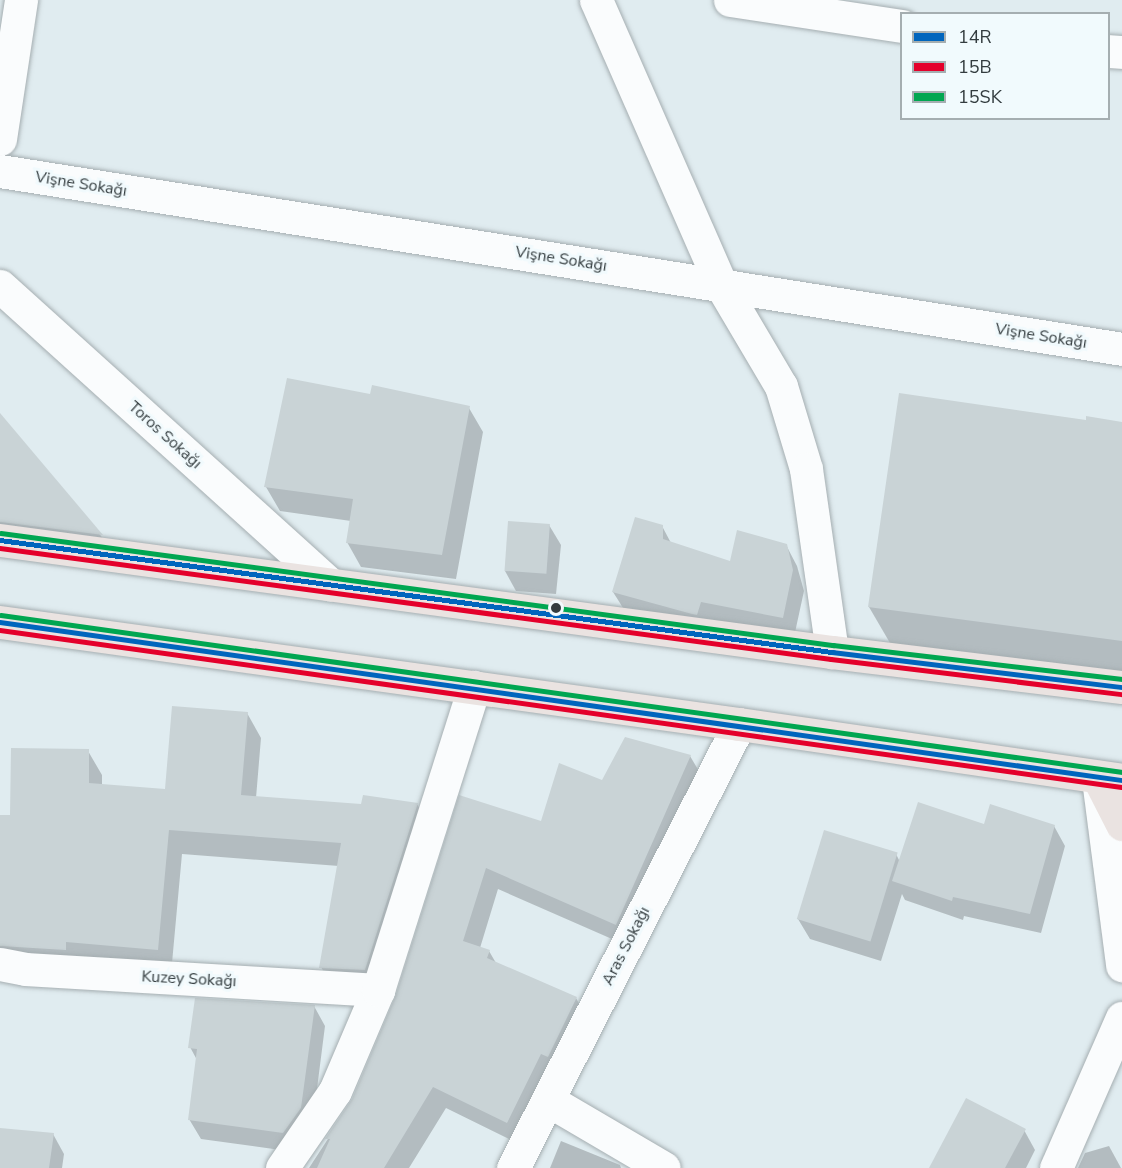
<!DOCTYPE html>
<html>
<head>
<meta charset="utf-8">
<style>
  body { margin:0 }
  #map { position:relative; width:1122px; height:1168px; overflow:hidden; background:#e0ecf0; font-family:"Nunito Sans",sans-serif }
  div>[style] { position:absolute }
  .shadow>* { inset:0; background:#0003 }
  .building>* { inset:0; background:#c9d3d6; transform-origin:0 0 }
  .roads { filter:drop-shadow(0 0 2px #a5aeb1) drop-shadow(0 0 2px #a5aeb1) }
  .minor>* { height:33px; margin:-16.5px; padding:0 16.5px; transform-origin:16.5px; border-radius:16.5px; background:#fafcfd }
  .major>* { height:33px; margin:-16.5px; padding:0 16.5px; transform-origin:16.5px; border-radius:16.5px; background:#eae3e1 }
  .bus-1>* { height:4.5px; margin:-2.25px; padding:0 2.25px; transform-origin:2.25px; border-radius:2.25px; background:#0065bd }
  .bus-2>* { height:4.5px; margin:-2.25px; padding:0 2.25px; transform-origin:2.25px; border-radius:2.25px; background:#e4002b }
  .bus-3>* { height:4.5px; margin:-2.25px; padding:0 2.25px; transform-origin:2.25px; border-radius:2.25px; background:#00a651 }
  .dots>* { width:16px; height:16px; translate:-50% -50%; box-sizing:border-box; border:3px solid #f1fafd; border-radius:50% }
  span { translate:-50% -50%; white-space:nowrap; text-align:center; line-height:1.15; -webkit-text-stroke:6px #f1fafd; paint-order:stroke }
  .street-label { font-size:16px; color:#333c3f }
  .legend { position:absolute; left:900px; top:12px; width:210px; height:108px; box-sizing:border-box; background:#f1fafd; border:2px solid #a5aeb1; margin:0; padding:8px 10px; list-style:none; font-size:18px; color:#333c3f }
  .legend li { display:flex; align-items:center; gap:12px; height:30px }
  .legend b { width:30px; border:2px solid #a5aeb1 }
</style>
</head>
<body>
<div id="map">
  <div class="shadow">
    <i style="clip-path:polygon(372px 396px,469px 408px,483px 432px,456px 579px,361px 567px,347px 542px,351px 521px,280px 511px,266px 487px)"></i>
    <i style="clip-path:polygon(0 415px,101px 536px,117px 563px,0 550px)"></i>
    <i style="clip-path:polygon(1087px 422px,1122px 423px,1122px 675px,890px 643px,869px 607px)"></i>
    <i style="clip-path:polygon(549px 525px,561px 545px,556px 594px,516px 591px,505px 571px)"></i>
    <i style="clip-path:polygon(662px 526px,671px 543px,732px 563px,786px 545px,797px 566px,804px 591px,794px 637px,625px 611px,613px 592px)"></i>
    <i style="clip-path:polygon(247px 713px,261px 738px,256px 798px,362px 806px,417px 804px,431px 828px,378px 994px,335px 991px,321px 967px,339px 866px,182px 854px,171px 974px,0 958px,0 816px,11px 817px,88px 751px,102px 775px,102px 786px,167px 790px)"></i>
    <i style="clip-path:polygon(690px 756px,703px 778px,628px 946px,498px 889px,480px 948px,489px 951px,496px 963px,576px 998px,588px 1020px,519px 1144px,446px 1108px,409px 1168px,309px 1168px,352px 1102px,397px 996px,460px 797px,542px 823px,602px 782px)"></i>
    <i style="clip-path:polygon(985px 826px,1054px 826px,1065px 846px,1041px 933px,964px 916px,963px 920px,905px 900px,902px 894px,881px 961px,810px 939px,798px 919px,896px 854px,900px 862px)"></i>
    <i style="clip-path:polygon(314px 1006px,325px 1026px,312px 1128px,295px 1152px,201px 1139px,189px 1119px,197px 1060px,190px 1047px)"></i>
    <i style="clip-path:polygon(0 1129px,53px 1134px,64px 1154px,62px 1168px,0 1168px)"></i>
    <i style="clip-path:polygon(1024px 1130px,1035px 1150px,1026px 1168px,932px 1168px)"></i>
    <i style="clip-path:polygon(561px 1141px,620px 1165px,621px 1168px,550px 1168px)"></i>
    <i style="clip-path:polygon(1109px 1146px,1121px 1168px,1078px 1168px,1085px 1153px)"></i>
  </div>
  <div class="building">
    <i style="clip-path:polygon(287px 378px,370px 394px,372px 385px,470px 406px,442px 555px,346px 543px,353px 499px,264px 487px)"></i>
    <i style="clip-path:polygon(899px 393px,1086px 420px,1086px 416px,1122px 422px,1122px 641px,868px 607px)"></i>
    <i style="clip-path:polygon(0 413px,103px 535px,0 522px)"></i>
    <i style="clip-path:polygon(635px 517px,663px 525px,663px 539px,730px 561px,737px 530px,787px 544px,793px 570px,783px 618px,701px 602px,697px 615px,692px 614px,612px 592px)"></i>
    <i style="left:508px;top:521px;width:42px;height:50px;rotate:4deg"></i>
    <i style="clip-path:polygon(172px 706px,248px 712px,241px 795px,361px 804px,363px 795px,418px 803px,365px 970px,319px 968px,341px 843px,169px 830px,158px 950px,66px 942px,66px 950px,0 946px,0 815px,10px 815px,11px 748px,89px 749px,89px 783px,165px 789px)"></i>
    <i style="clip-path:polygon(625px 737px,691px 755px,616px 925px,486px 868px,463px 941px,490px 950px,487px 958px,577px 997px,548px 1057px,541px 1054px,507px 1123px,433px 1087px,384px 1168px,317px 1168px,330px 1139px,325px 1139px,352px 1099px,395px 997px,459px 795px,541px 821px,559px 763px,602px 780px)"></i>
    <i style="clip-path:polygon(918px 802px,984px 824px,990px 804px,1055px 825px,1030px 914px,953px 897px,952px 901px,892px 881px)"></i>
    <i style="left:824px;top:830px;width:77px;height:93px;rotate:17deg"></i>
    <i style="clip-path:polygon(195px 998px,315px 1005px,301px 1108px,283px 1133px,188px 1120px,197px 1049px,188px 1048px)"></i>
    <i style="clip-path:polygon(966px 1098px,1026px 1129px,1005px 1168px,929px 1168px)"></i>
    <i style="clip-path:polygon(0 1128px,54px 1133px,49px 1168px,0 1168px)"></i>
  </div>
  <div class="roads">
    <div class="minor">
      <i style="left:596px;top:0;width:309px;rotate:66.3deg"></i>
      <i style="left:720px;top:283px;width:120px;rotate:59.4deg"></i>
      <i style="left:781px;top:386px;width:87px;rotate:73.2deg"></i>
      <i style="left:806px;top:469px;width:185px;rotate:81.9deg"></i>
      <i style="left:730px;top:0;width:174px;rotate:8.6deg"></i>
      <i style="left:1108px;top:51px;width:14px;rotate:4deg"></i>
      <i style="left:0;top:139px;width:141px;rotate:-81.4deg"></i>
      <i style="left:0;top:171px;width:1136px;rotate:9.01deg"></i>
      <i style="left:0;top:286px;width:445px;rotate:42.1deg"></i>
      <i style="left:1098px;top:779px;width:188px;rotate:82.6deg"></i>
      <i style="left:0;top:964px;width:25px;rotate:11deg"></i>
      <i style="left:25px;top:969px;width:354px;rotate:3.4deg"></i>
      <i style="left:548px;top:1100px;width:134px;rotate:30.4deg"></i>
      <i style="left:282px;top:1168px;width:93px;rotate:-55.5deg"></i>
      <i style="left:335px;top:1091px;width:110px;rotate:-66.9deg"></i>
      <i style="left:378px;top:990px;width:318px;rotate:-72.4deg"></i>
      <i style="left:513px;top:1168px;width:498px;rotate:-63deg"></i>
      <i style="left:1056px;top:1168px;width:164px;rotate:-66.3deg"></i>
    </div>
    <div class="major">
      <i style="left:0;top:540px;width:840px;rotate:7.67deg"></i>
      <i style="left:832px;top:652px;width:292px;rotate:6.9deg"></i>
      <i style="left:0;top:622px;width:746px;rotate:7.86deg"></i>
      <i style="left:739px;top:724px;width:387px;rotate:8.3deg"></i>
      <i style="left:1098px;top:777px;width:53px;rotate:62.9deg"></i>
    </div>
  </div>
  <div class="bus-1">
    <i style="left:0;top:540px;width:840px;rotate:7.67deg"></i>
    <i style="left:832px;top:652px;width:292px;rotate:6.9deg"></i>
    <i style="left:0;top:622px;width:1133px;rotate:8.02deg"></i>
  </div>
  <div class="bus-2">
    <i style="left:0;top:548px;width:838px;rotate:7.61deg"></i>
    <i style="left:831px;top:659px;width:292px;rotate:6.9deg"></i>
    <i style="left:0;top:630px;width:1132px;rotate:7.97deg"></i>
  </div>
  <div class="bus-3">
    <i style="left:1px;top:533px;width:840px;rotate:7.67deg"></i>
    <i style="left:833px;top:645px;width:291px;rotate:6.7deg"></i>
    <i style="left:1px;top:615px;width:1132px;rotate:7.97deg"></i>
  </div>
  <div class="dots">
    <i style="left:556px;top:608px;background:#333c3f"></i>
  </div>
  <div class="street-label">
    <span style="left:81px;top:184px;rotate:9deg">Vişne Sokağı</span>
    <span style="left:561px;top:259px;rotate:9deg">Vişne Sokağı</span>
    <span style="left:1041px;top:336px;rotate:9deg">Vişne Sokağı</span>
    <span style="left:165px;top:435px;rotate:42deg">Toros Sokağı</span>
    <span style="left:626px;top:946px;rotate:-63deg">Aras Sokağı</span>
    <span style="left:189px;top:979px;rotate:3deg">Kuzey Sokağı</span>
  </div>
  <ul class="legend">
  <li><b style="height:8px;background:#0065bd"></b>14R</li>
  <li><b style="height:8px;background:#e4002b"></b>15B</li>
  <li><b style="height:8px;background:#00a651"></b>15SK</li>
  </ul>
</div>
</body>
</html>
